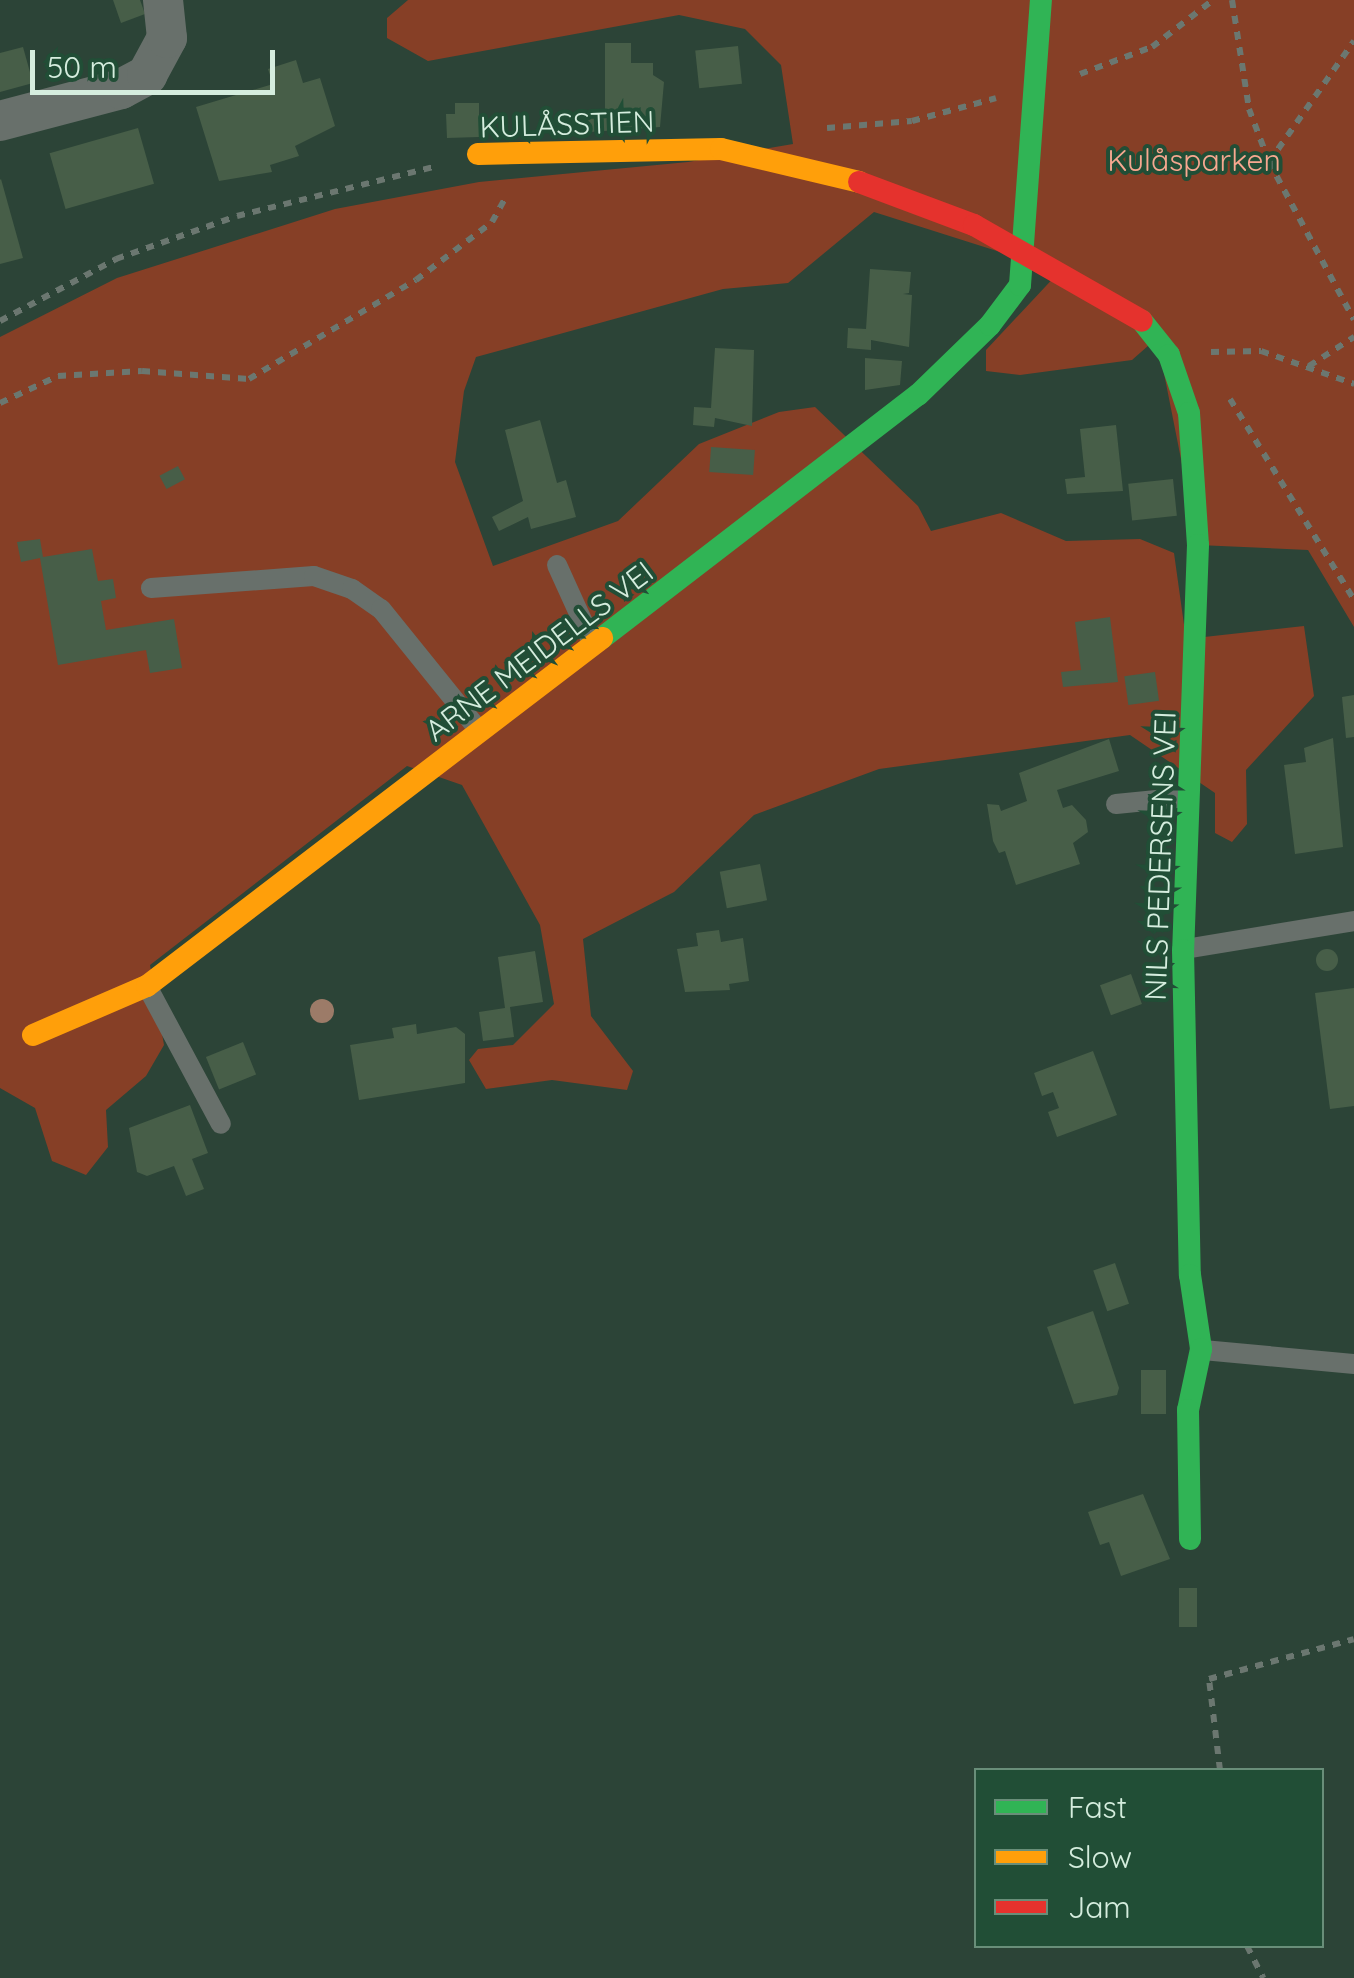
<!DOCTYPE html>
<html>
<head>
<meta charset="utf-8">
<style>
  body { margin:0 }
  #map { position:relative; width:1354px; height:1978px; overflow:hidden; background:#2c4437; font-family:Quicksand,sans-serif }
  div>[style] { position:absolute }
  .green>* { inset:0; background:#863f26 }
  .building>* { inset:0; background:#475e48; transform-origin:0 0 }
  .round { border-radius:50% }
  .path>* { height:6px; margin-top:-3px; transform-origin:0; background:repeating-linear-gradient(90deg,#6b7770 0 8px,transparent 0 16px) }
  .lane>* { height:20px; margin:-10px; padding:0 10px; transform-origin:10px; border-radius:10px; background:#68706b }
  .street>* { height:40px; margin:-20px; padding:0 20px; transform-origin:20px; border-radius:20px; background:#68706b }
  .fast>* { height:22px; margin:-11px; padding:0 11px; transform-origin:11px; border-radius:11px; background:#30b455 }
  .slow>* { height:22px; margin:-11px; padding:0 11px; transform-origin:11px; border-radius:11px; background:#ff9f0a }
  .jam>* { height:22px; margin:-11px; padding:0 11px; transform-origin:11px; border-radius:11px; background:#e5322d }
  .trees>* { width:24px; height:24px; margin:-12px; border-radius:50%; background:#9c7b68 }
  span { translate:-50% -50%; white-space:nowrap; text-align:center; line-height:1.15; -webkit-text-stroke:8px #214e36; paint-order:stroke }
  .street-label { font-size:30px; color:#d5edde }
  .park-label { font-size:30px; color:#f7a890 }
  .legend { position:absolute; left:974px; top:1768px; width:350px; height:180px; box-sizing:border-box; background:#214e36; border:2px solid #698e79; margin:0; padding:12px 18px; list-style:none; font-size:30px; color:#d5edde }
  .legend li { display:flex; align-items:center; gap:20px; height:50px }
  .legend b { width:50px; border:2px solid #698e79 }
  .scale { position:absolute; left:30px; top:50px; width:245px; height:45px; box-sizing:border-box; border:5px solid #d5edde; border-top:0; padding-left:12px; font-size:30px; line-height:35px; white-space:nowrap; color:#d5edde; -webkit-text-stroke:8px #214e36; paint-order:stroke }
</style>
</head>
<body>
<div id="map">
  <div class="green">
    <i style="clip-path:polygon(408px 0,1354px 0,1354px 627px,1308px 550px,1198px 545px,1157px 338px,1132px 360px,1020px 375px,986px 371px,986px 350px,1060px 271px,874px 212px,788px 283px,723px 289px,476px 357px,464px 391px,455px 462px,493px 566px,618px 521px,699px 444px,779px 412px,815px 407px,918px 506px,931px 531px,1001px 513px,1066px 541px,1140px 539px,1174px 553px,1186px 639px,1304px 626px,1314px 696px,1246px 770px,1247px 824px,1232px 842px,1215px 833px,1215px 793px,1130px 735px,879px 769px,754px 815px,674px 892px,583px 939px,591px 1016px,633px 1071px,627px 1090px,552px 1080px,486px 1089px,469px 1060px,478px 1049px,513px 1045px,554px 1004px,540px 925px,462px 785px,407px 766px,150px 965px,164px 1045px,146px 1076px,106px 1110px,108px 1147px,86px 1175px,52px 1161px,35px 1108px,0 1088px,0 337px,117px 278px,335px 209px,479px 182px,688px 162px,793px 144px,781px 65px,745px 29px,679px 15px,428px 61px,387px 38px,387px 18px)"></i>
  </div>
  <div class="building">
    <i style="clip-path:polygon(113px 0,140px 0,145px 14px,121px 23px)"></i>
    <i style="clip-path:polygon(605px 43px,631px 43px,631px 63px,653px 63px,653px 75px,664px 82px,660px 127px,576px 133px,576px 116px,605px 116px)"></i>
    <i style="left:738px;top:46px;width:38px;height:43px;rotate:84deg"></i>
    <i style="clip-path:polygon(23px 47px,33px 83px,0 92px,0 53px)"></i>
    <i style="clip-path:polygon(296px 60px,303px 83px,320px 78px,335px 126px,295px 146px,299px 156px,270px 165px,272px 172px,219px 181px,196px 107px,273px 84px,268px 69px)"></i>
    <i style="clip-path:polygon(455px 103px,479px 103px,479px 137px,447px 138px,446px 114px,455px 114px)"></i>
    <i style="left:138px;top:128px;width:58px;height:92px;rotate:74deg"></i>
    <i style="clip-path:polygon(1px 179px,23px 258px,0 264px,0 180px)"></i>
    <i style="clip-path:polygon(870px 269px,911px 272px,909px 293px,903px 294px,912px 295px,909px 347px,871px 340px,871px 350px,847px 348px,848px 328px,866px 329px)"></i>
    <i style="clip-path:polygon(715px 348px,754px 350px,752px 426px,715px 418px,714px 427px,693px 425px,694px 407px,711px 408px)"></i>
    <i style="clip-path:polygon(865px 358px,902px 361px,900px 385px,865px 390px)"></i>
    <i style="clip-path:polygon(540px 420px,557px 483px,566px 480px,576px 517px,531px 529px,528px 517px,499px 531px,492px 517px,523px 501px,505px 430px)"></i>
    <i style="clip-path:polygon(1116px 425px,1123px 491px,1067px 494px,1065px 479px,1085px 477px,1080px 429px)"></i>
    <i style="left:711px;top:447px;width:44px;height:25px;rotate:4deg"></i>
    <i style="left:178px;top:466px;width:15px;height:21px;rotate:62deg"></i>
    <i style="left:1173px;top:479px;width:37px;height:45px;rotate:84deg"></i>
    <i style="clip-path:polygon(40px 539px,43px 557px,92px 549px,98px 581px,113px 579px,116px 598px,101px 601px,106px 630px,174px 619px,182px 668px,150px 673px,146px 650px,58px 665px,40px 558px,21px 562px,17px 542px)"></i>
    <i style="clip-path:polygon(1110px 617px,1118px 682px,1063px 687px,1061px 672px,1081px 670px,1075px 622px)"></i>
    <i style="left:1155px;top:672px;width:29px;height:31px;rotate:82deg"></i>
    <i style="clip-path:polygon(1354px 695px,1354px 737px,1346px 738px,1342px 697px)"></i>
    <i style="clip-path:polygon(1333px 738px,1343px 847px,1295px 854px,1284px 765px,1306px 762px,1304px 748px)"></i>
    <i style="clip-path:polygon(1109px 739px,1119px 771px,1057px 790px,1063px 808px,1072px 805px,1086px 820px,1088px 832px,1073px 843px,1080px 864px,1016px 885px,1005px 851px,999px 853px,993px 841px,987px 804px,999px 805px,1001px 811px,1027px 801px,1019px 773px)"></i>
    <i style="left:760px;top:864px;width:37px;height:41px;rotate:79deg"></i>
    <i style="clip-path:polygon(719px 930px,721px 942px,743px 938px,749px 981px,729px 984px,730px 990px,685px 992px,677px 949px,698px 946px,696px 933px)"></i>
    <i class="round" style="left:1316px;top:949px;width:22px;height:22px"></i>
    <i style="clip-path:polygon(535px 951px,543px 1002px,510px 1007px,514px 1037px,483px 1041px,479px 1012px,505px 1008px,498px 957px)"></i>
    <i style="left:1131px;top:974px;width:32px;height:33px;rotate:70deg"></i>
    <i style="clip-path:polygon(1354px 988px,1354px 1106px,1330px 1109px,1315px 993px)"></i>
    <i style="clip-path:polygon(416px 1024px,417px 1034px,456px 1027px,465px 1034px,465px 1083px,359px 1100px,350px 1045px,394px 1038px,392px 1028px)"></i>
    <i style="left:243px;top:1042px;width:35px;height:40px;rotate:68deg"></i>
    <i style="clip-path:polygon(1093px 1051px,1117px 1115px,1057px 1137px,1048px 1112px,1059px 1108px,1053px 1092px,1042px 1096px,1034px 1073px)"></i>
    <i style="clip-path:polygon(190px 1105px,208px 1153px,192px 1159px,204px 1189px,186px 1196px,174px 1166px,147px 1176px,137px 1172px,129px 1128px)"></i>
    <i style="left:1115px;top:1263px;width:43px;height:23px;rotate:71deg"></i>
    <i style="clip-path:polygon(1093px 1311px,1119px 1388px,1117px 1395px,1074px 1404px,1047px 1327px)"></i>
    <i style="left:1141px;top:1370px;width:25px;height:44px"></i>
    <i style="clip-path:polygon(1143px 1494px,1170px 1559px,1121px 1576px,1109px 1542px,1100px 1545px,1088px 1512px)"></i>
    <i style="left:1179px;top:1588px;width:18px;height:39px"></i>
  </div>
  <div class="path">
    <i style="left:1232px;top:0;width:110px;rotate:81.1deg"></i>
    <i style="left:1249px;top:109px;width:57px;rotate:69.3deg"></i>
    <i style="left:1269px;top:162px;width:148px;rotate:-54.9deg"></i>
    <i style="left:1080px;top:74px;width:77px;rotate:-20.6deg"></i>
    <i style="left:1152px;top:47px;width:77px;rotate:-37.6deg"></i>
    <i style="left:827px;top:128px;width:85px;rotate:-4.7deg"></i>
    <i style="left:912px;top:121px;width:87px;rotate:-15.3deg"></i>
    <i style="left:1269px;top:162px;width:179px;rotate:61.7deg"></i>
    <i style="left:0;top:321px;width:132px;rotate:-28.1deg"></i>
    <i style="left:116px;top:259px;width:128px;rotate:-19.6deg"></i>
    <i style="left:237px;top:216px;width:207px;rotate:-14deg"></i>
    <i style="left:1211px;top:352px;width:50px;rotate:-1.1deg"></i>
    <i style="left:1261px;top:351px;width:99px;rotate:19.5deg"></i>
    <i style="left:1309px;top:366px;width:54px;rotate:-32.8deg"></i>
    <i style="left:1230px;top:399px;width:236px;rotate:58.3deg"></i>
    <i style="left:0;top:403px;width:64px;rotate:-25deg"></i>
    <i style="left:58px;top:376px;width:84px;rotate:-3.4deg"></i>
    <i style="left:142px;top:371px;width:107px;rotate:4.3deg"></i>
    <i style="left:249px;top:379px;width:194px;rotate:-30.7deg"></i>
    <i style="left:416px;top:280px;width:96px;rotate:-37.3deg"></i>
    <i style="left:492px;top:222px;width:29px;rotate:-61deg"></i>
    <i style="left:1220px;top:1770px;width:92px;rotate:-96.9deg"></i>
    <i style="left:1209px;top:1679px;width:150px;rotate:-15.4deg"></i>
    <i style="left:1247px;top:1946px;width:36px;rotate:63deg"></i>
  </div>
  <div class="lane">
    <i style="left:557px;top:565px;width:82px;rotate:65.6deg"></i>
    <i style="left:151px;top:588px;width:163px;rotate:-4.2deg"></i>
    <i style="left:314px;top:576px;width:40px;rotate:18.9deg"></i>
    <i style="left:352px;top:589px;width:35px;rotate:35deg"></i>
    <i style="left:381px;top:609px;width:153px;rotate:51.1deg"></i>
    <i style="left:1116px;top:804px;width:71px;rotate:-5.6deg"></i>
    <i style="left:1185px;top:949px;width:171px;rotate:-9.4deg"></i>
    <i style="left:148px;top:988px;width:154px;rotate:61.8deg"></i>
    <i style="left:1203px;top:1350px;width:152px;rotate:5.3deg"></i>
  </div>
  <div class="street">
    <i style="left:0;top:121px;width:125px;rotate:-14.8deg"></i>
    <i style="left:121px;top:89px;width:30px;rotate:-28deg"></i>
    <i style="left:147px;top:75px;width:42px;rotate:-61.6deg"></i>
    <i style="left:167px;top:38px;width:38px;rotate:-96deg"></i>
  </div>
  <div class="fast">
    <i style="left:1142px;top:321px;width:43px;rotate:51.5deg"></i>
    <i style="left:1169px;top:355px;width:61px;rotate:71deg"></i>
    <i style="left:1189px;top:413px;width:132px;rotate:86.1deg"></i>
    <i style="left:1198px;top:545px;width:405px;rotate:92.1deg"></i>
    <i style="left:1183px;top:950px;width:325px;rotate:88.8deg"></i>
    <i style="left:1190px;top:1275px;width:75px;rotate:81.5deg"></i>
    <i style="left:1201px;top:1349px;width:62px;rotate:102deg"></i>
    <i style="left:1188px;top:1410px;width:129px;rotate:89.1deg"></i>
    <i style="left:602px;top:638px;width:399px;rotate:-37.6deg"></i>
    <i style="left:918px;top:395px;width:100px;rotate:-44.2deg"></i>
    <i style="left:990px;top:325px;width:50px;rotate:-53.1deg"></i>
    <i style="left:1020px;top:285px;width:286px;rotate:-85.8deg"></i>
  </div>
  <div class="slow">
    <i style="left:478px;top:154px;width:243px;rotate:-1.2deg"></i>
    <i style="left:721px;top:149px;width:142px;rotate:13.4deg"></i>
    <i style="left:33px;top:1035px;width:124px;rotate:-23.3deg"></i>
    <i style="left:147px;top:986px;width:573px;rotate:-37.41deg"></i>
  </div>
  <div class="jam">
    <i style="left:859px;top:182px;width:123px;rotate:20.5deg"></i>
    <i style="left:974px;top:225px;width:193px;rotate:29.7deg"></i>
  </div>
  <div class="trees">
    <i style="left:322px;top:1011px"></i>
  </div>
  <div class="street-label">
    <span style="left:567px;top:124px;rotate:-2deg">KULÅSSTIEN</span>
    <span style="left:539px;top:651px;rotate:-37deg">ARNE MEIDELLS VEI</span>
    <span style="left:1160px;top:856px;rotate:-88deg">NILS PEDERSENS VEI</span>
  </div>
  <div class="park-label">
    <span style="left:1194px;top:160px">Kulåsparken</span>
  </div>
  <ul class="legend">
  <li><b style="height:12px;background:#30b455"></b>Fast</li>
  <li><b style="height:12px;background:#ff9f0a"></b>Slow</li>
  <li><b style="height:12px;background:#e5322d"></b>Jam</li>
  </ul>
  <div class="scale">50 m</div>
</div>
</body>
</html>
